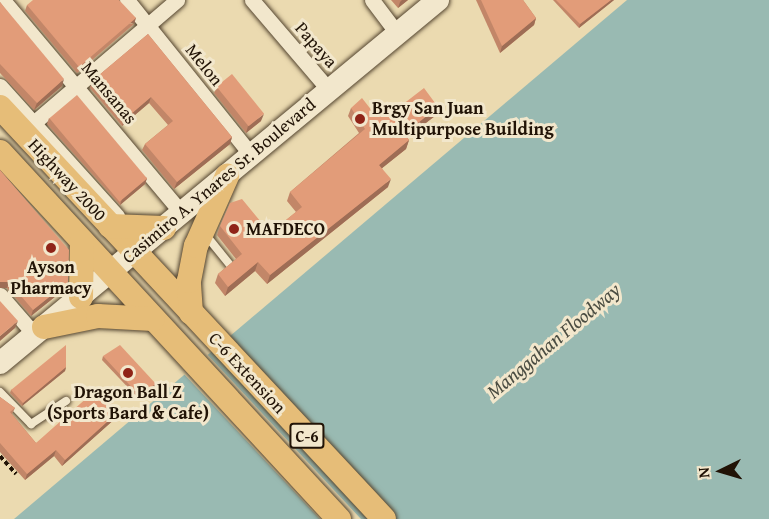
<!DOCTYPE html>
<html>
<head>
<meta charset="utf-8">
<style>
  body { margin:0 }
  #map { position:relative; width:769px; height:519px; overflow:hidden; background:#ebdab0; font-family:"Gentium Book Plus",serif }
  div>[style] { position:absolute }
  .water>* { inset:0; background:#99bab2 }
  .pier>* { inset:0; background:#ebdab0 }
  .path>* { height:4px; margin-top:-2px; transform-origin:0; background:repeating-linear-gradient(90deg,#211306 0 4.5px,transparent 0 7.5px) }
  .roads { filter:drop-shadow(0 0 2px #544530) drop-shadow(0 0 2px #544530) }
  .lane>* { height:8px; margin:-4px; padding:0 4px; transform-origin:4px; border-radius:4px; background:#f2e7cc }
  .street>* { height:15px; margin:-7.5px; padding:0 7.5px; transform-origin:7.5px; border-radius:7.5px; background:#f2e7cc }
  .secondary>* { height:22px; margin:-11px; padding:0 11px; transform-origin:11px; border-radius:11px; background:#f2e7cc }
  .primary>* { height:24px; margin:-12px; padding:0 12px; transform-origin:12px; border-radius:12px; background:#e6bd78 }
  .wall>* { inset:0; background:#c28668 }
  .shaded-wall>* { inset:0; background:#9e6d55; transform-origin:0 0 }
  .building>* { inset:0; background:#e29c79; transform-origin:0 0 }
  .dots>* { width:16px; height:16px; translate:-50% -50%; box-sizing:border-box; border:3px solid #f2e7cc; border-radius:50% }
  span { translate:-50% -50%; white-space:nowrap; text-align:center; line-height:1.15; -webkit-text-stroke:6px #f2e7cc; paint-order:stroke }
  .shield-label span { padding:2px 4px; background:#f2e7cc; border:2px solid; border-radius:4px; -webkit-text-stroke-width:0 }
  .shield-label { font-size:16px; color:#211306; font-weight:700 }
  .street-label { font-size:18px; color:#211306 }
  .poi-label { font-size:18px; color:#211306; font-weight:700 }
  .left { translate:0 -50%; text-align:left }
  .water-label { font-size:20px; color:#4b4d42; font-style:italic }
  .north { position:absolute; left:691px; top:441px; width:60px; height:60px; -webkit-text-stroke:4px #f2e7cc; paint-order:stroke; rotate:265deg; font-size:16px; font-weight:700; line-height:24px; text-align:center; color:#211306 }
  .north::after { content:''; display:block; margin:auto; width:21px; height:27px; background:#211306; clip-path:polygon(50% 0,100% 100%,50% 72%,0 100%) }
</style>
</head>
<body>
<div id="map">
  <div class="water">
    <i style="clip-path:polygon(627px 0,769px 0,769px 519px,14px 519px)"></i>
  </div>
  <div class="pier">
    <i style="clip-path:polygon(206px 353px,361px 519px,320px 519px,183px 373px)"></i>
  </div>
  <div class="path">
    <i style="left:0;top:456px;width:24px;rotate:48deg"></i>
  </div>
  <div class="roads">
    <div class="lane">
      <i style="left:205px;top:234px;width:40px;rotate:51deg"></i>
      <i style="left:0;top:392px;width:45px;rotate:45.9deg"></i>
      <i style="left:31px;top:424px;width:42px;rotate:-33.3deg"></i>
    </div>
    <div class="street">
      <i style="left:3px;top:0;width:278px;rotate:50deg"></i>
      <i style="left:127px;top:0;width:198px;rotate:51.3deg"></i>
      <i style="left:252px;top:0;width:117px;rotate:49.5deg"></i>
      <i style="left:372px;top:0;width:41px;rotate:52.9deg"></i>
      <i style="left:0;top:86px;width:175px;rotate:48deg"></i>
      <i style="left:23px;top:132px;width:203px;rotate:-40.6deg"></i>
      <i style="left:0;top:295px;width:52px;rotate:48.9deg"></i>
    </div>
    <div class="secondary">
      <i style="left:0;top:363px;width:569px;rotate:-39.65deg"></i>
    </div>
    <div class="primary">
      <i style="left:0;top:107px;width:563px;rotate:47.01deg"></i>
      <i style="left:0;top:152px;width:500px;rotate:47.3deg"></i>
      <i style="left:110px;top:226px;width:54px;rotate:2.1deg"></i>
      <i style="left:81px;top:297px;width:55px;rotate:-89deg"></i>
      <i style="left:191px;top:313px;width:32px;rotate:-94deg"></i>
      <i style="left:189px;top:281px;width:36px;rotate:-79deg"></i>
      <i style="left:196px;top:246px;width:77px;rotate:-66.1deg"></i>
      <i style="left:44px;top:327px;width:55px;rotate:-11.5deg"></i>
      <i style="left:98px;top:316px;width:55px;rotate:3.1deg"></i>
    </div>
  </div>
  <div class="wall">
    <i style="clip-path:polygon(391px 0,408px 0,398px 8px)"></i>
    <i style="clip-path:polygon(476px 0,523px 0,536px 18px,534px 25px,500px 53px)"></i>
    <i style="clip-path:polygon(553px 0,614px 0,579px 28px)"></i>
    <i style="clip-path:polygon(0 2px,62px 86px,34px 110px,0 73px)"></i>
    <i style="clip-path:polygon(27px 5px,134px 24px,77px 73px,25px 11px)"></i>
    <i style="clip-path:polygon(148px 34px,232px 137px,230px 144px,174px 189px,142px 150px,145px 144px,168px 125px,149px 103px,122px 126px,90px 88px,92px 81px)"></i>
    <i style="clip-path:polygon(217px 87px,261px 121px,246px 133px,214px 93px)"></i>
    <i style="clip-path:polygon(438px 107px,435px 116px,407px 137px,409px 140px,406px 149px,382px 168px,388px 187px,267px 284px,255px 271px,225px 296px,215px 283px,218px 274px,236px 259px,217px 235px,220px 226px,270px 233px,296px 212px,287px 201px,290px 192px,359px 133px,348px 116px,351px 108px,376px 116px,389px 115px)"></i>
    <i style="clip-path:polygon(49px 118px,147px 178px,145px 184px,120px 205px,47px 124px)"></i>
    <i style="clip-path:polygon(0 170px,66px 288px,31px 316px,7px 288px,0 288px)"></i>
    <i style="clip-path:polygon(103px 356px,156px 384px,155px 387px,137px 397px,102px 360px)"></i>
    <i style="clip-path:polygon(66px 367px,65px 371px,22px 406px,10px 393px,11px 390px)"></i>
    <i style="clip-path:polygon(0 397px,15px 408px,12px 414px,36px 443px,119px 411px,117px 417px,62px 466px,54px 456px,25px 480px,0 452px)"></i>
  </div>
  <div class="shaded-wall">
    <i style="clip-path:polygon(402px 0,408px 0,398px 8px,400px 2px)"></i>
    <i style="clip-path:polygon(611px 0,614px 0,579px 28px,580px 24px)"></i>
    <i style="left:136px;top:18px;width:6px;height:75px;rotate:108deg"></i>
    <i style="clip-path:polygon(536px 18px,534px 25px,500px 53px,502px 46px)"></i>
    <i style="clip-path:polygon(64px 79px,62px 86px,34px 110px,37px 103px)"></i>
    <i style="clip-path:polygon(151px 97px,149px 103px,122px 126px,124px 120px)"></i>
    <i style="clip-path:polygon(438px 107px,435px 116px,401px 142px,404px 134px)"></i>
    <i style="clip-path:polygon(264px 114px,261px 121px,246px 133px,248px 126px)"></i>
    <i style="clip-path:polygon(232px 137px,230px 144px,174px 189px,177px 182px)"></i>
    <i style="clip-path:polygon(409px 140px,406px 149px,376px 173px,379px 165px)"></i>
    <i style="clip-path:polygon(147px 178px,145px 184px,120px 205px,122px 199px)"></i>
    <i style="clip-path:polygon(391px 179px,388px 187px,267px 284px,270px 275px)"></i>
    <i style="clip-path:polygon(258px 262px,255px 271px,225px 296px,228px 287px)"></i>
    <i style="clip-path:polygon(0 282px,9px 282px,7px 288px,0 288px)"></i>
    <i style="clip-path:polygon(68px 282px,66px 288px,31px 316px,33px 310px)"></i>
    <i style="clip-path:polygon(18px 321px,15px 328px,0 341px,0 336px)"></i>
    <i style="clip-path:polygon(66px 367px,65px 371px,22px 406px,23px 403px)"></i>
    <i style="clip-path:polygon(156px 384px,155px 387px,137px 397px,138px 394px)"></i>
    <i style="clip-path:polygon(119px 411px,117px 417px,62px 466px,65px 460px)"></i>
    <i style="clip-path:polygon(56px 450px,54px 456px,25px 480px,27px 474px)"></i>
  </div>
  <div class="building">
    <i style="clip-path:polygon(33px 0,119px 0,136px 18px,79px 67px,27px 5px)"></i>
    <i style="clip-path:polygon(481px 0,523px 0,536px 18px,502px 46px)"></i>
    <i style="clip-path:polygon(556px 0,611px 0,580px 24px)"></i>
    <i style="clip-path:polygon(0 2px,64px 79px,37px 103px,0 64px)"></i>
    <i style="clip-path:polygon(148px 34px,232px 137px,177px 182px,145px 144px,173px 121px,151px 97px,124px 120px,92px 81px)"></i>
    <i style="left:232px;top:74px;width:51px;height:20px;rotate:51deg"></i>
    <i style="clip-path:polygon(424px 88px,438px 107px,404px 134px,409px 140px,379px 165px,391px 179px,270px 275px,258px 262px,228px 287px,218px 274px,242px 254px,220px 226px,230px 203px,242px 199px,270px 233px,302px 207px,290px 192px,365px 129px,351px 108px,362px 98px,376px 116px,385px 110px,389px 115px)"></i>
    <i style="left:77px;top:95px;width:109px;height:36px;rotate:50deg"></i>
    <i style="clip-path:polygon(0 170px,69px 250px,68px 282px,33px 310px,9px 282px,0 282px)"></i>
    <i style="clip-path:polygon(0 301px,18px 321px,0 336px)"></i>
    <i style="clip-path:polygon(66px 345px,66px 367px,23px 403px,11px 390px)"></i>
    <i style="clip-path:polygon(120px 345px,156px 384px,138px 394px,103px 356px)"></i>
    <i style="clip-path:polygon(98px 388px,119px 411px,65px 460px,56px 450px,27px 474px,0 443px,0 397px,15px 408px,10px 412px,36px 443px)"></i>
  </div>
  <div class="dots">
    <i style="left:360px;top:119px;background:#8f2418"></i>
    <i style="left:234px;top:229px;background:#8f2418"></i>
    <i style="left:51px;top:248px;background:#8f2418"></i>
    <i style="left:128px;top:373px;background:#8f2418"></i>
  </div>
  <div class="shield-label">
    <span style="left:307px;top:436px">C-6</span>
  </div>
  <div class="street-label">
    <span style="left:316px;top:45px;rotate:49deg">Papaya</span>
    <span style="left:204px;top:65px;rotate:51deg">Melon</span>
    <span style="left:109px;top:93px;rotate:50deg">Mansanas</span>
    <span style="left:67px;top:180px;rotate:47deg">Highway 2000</span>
    <span style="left:219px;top:181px;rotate:-40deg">Casimiro A. Ynares Sr. Boulevard</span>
    <span style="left:247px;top:373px;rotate:47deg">C-6 Extension</span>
  </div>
  <div class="poi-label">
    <span class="left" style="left:372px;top:119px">Brgy San Juan<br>Multipurpose Building</span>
    <span class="left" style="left:246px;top:229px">MAFDECO</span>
    <span style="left:51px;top:278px">Ayson<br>Pharmacy</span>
    <span style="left:128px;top:403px">Dragon Ball Z<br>(Sports Bard &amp; Cafe)</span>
  </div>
  <div class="water-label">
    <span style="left:553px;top:340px;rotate:-40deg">Manggahan Floodway</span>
  </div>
  <div class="north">N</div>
</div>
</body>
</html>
